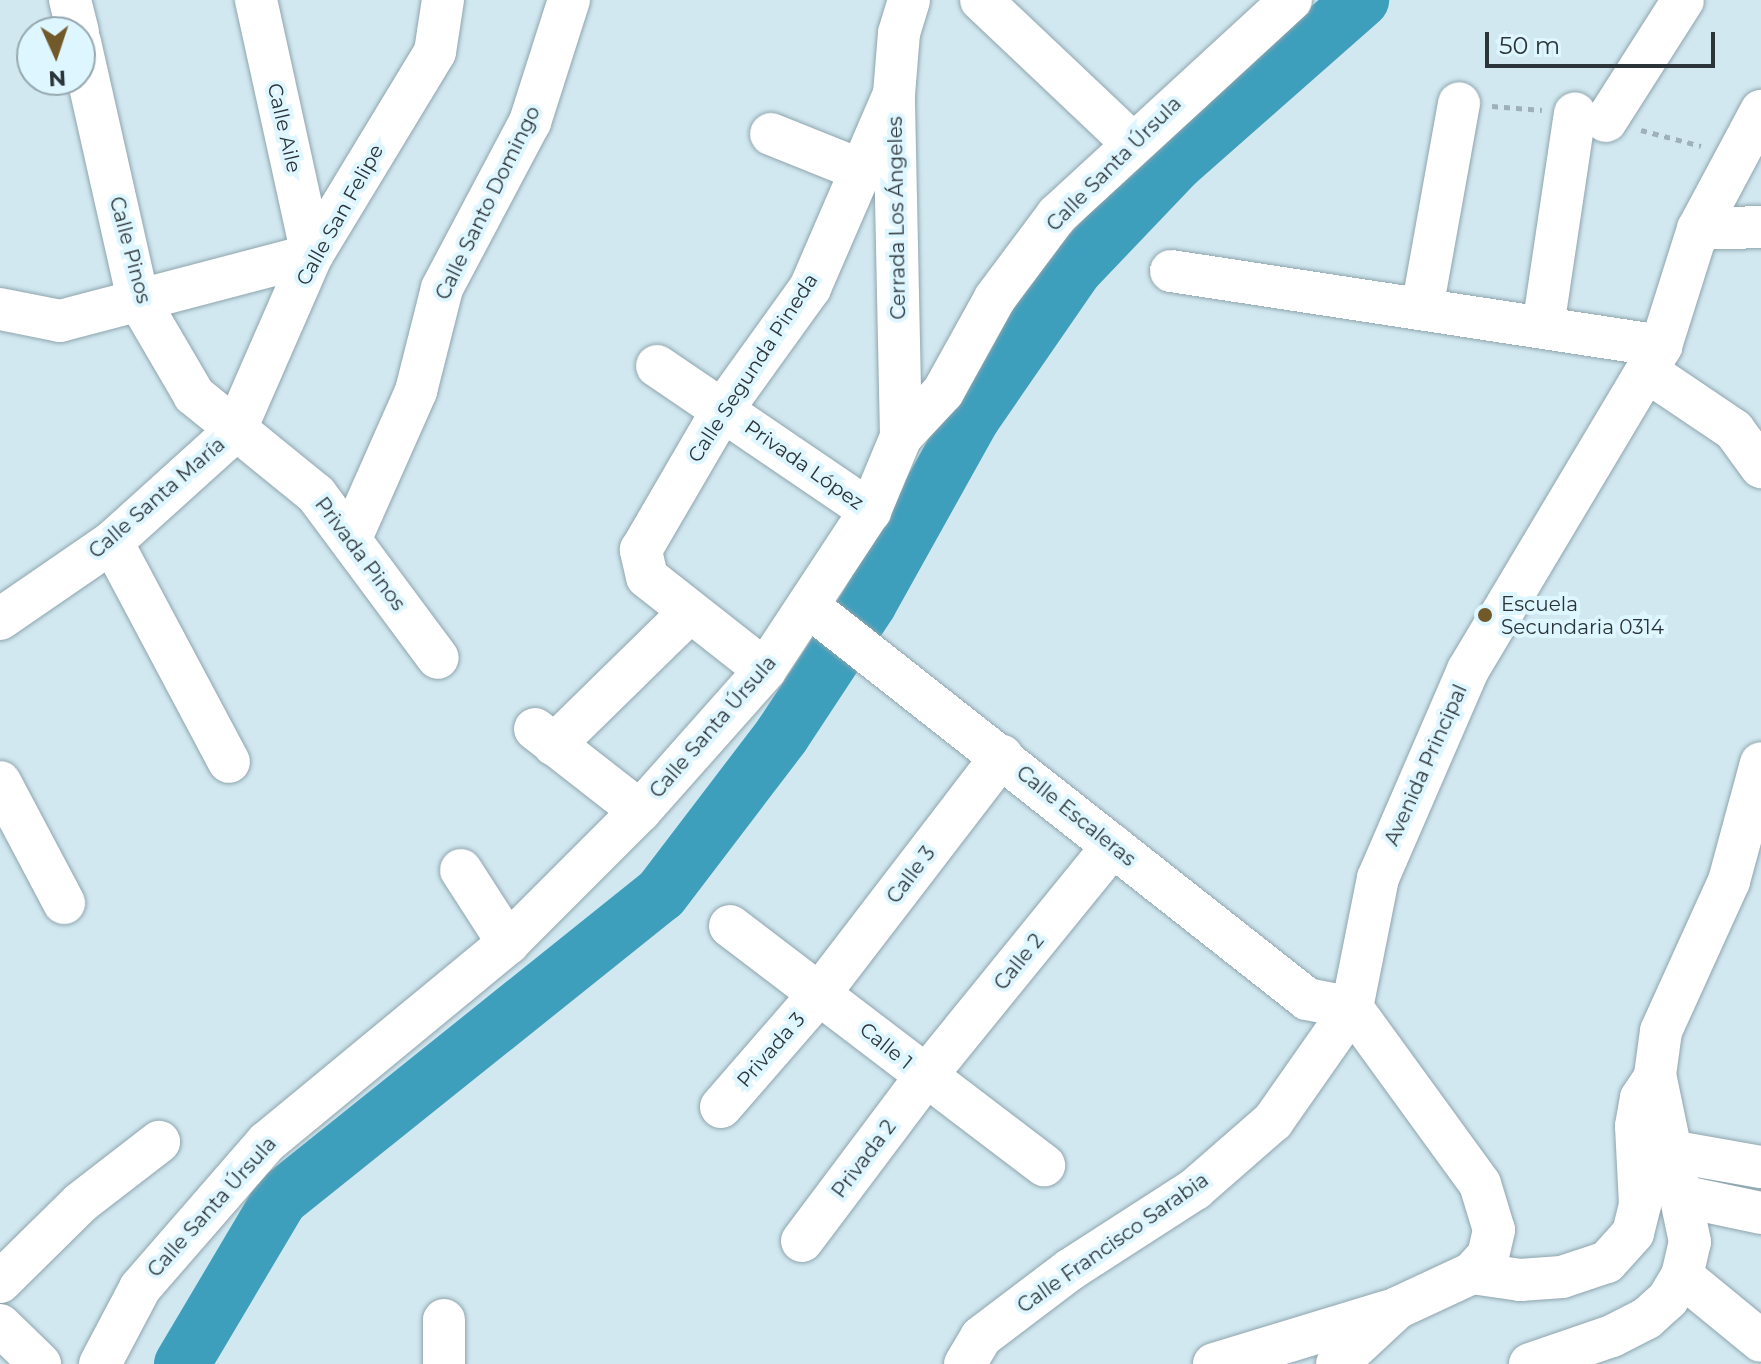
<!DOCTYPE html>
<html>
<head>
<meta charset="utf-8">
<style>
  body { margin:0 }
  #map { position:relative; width:1761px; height:1364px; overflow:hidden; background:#d1e8f1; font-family:Montserrat,sans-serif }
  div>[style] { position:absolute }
  .river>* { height:56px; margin:-28px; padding:0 28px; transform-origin:28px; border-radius:28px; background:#3e9fbd }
  .path>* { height:5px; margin-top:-2.5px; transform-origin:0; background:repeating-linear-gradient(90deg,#9eb1b8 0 6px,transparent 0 12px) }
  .roads { filter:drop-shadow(0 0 2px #8fa5ad) drop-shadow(0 0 2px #8fa5ad) }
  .minor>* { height:42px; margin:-21px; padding:0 21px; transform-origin:21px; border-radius:21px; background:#fff }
  .dots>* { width:22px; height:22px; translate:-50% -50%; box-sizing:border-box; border:4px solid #def6ff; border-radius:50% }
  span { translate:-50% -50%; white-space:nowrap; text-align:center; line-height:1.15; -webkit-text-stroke:8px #def6ff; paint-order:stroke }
  .street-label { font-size:20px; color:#2b3438 }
  .poi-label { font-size:20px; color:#2b3438 }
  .left { translate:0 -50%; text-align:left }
  .north { position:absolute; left:16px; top:16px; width:80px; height:80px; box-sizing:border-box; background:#def6ff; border:2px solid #96a8af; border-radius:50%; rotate:177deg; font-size:22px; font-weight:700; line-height:32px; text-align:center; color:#2b3438 }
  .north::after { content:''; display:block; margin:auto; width:28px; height:36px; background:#715929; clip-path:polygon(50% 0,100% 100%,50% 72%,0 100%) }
  .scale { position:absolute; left:1485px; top:32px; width:230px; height:36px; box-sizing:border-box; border:4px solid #2b3438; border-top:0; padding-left:10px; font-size:24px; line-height:28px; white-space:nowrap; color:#2b3438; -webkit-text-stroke:6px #def6ff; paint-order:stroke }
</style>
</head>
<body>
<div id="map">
  <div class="river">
    <i style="left:182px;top:1364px;width:192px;rotate:-59.3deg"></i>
    <i style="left:280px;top:1199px;width:488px;rotate:-38.7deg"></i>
    <i style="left:661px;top:894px;width:200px;rotate:-52.7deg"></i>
    <i style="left:782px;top:735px;width:158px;rotate:-56.6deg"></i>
    <i style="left:869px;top:603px;width:212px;rotate:-60.9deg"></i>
    <i style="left:972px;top:418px;width:180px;rotate:-55.4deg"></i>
    <i style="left:1074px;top:270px;width:148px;rotate:-46.4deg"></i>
    <i style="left:1176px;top:163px;width:247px;rotate:-41.4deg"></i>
  </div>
  <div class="path">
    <i style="left:1492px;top:106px;width:50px;rotate:4.6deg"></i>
    <i style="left:1641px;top:130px;width:62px;rotate:14.9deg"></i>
  </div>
  <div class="roads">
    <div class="minor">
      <i style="left:70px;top:0;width:33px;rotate:76deg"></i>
      <i style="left:256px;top:0;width:261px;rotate:77.6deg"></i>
      <i style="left:981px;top:0;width:207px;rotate:43.4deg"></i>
      <i style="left:80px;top:42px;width:263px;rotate:77.3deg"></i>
      <i style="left:138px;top:299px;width:111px;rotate:59.7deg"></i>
      <i style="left:194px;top:395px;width:157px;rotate:39.1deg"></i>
      <i style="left:316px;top:494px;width:204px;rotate:53.4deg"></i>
      <i style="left:1606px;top:121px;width:143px;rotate:-57.5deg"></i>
      <i style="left:771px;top:134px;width:99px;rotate:21.9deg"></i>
      <i style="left:1698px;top:229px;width:63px;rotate:-1.8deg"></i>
      <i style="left:1171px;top:271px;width:496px;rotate:8.7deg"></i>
      <i style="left:0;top:309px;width:61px;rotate:11.3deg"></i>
      <i style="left:60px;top:321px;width:260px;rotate:-14.7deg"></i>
      <i style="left:1422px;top:309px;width:209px;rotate:-79.8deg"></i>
      <i style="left:1543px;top:327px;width:216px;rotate:-81.5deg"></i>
      <i style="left:657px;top:366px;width:258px;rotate:34.2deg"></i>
      <i style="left:1648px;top:372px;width:104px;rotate:34deg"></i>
      <i style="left:1734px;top:430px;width:46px;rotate:53.9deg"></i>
      <i style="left:901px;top:437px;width:343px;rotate:-91.2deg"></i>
      <i style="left:894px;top:94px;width:61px;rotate:-85.3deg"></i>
      <i style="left:899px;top:33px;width:34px;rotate:-73deg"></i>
      <i style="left:351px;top:538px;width:161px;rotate:-66.1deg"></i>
      <i style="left:416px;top:391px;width:106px;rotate:-75.8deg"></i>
      <i style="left:442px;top:288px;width:188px;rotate:-62.1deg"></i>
      <i style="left:530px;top:122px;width:128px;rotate:-72.3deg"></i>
      <i style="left:112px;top:542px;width:249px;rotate:62deg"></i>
      <i style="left:808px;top:606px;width:635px;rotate:38.22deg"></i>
      <i style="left:1307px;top:999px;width:46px;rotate:11.3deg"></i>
      <i style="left:0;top:619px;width:136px;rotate:-34.5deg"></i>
      <i style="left:112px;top:542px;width:166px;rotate:-42.1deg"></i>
      <i style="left:235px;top:431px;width:192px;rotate:-66.4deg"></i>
      <i style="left:312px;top:255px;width:237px;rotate:-58.8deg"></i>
      <i style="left:435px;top:52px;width:53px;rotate:-81.3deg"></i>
      <i style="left:765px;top:670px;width:150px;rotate:-141.8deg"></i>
      <i style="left:647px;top:577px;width:28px;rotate:-103deg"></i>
      <i style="left:641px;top:550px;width:163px;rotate:-59.8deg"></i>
      <i style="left:723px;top:409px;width:149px;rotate:-54.3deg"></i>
      <i style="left:810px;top:288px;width:211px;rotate:-66.6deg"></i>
      <i style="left:535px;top:729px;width:133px;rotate:38deg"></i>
      <i style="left:554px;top:745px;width:190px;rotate:-44.4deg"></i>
      <i style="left:0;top:782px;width:137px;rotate:62.1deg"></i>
      <i style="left:461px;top:870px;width:87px;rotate:57.2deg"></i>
      <i style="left:730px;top:926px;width:395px;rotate:37.3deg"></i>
      <i style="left:721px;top:1107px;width:151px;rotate:-49deg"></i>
      <i style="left:820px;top:993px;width:299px;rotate:-52.5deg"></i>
      <i style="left:1670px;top:1151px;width:92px;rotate:10deg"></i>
      <i style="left:1681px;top:1196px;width:82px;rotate:12deg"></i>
      <i style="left:802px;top:1241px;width:205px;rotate:-53.1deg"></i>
      <i style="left:925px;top:1077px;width:298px;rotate:-50.9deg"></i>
      <i style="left:1472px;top:1273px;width:49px;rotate:8.3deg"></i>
      <i style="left:1520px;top:1280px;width:42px;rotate:-4.1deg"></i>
      <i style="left:1562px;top:1277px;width:47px;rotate:-18.4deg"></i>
      <i style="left:1607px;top:1262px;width:39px;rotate:-48deg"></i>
      <i style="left:1633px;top:1233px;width:29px;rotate:-76deg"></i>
      <i style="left:1640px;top:1205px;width:79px;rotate:-92.9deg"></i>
      <i style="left:1636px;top:1126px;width:28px;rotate:-80deg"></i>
      <i style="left:1641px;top:1098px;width:18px;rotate:-56deg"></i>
      <i style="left:1682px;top:1276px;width:102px;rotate:39.4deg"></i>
      <i style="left:0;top:1282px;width:112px;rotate:-44.6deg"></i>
      <i style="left:80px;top:1203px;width:100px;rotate:-37.7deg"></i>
      <i style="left:444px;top:1320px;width:44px;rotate:90deg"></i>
      <i style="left:0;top:1325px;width:56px;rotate:44.3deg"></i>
      <i style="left:100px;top:1364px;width:86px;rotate:-62.2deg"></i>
      <i style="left:140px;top:1288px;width:194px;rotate:-49deg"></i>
      <i style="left:267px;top:1142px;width:313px;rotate:-39.5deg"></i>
      <i style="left:508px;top:943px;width:187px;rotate:-45deg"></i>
      <i style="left:640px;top:811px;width:188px;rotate:-48.4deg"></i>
      <i style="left:765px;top:670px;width:191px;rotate:-56.6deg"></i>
      <i style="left:870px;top:511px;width:80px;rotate:-67.3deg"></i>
      <i style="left:901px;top:437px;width:62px;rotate:-47deg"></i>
      <i style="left:943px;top:392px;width:107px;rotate:-61deg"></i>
      <i style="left:995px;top:298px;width:104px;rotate:-53.2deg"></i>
      <i style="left:1057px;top:215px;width:318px;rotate:-42.6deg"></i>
      <i style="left:965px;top:1364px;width:31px;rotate:-59deg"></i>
      <i style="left:981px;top:1337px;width:113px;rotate:-37.1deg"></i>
      <i style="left:1071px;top:1269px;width:148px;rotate:-32.8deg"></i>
      <i style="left:1195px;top:1189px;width:103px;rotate:-41.1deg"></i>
      <i style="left:1273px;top:1121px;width:138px;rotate:-55deg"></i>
      <i style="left:1214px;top:1364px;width:182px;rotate:-16.9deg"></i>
      <i style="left:1337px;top:1364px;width:82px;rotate:-43deg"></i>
      <i style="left:1397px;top:1308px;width:83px;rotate:-25deg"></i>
      <i style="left:1472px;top:1273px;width:23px;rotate:-47deg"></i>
      <i style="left:1488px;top:1256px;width:27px;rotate:-77deg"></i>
      <i style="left:1494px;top:1230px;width:48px;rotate:-106.9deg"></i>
      <i style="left:1480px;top:1184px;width:218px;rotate:-126deg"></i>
      <i style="left:1352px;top:1008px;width:133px;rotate:-78.7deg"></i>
      <i style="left:1378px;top:878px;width:227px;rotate:-66.6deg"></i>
      <i style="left:1468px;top:670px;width:377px;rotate:-59.2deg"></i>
      <i style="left:1661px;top:346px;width:123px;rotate:-72.5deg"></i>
      <i style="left:1698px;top:229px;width:134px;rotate:-61.9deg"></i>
      <i style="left:1530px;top:1364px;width:87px;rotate:-18.9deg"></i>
      <i style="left:1612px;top:1336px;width:39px;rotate:-27deg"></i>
      <i style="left:1647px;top:1318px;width:28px;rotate:-42deg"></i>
      <i style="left:1668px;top:1299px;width:27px;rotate:-59deg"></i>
      <i style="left:1682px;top:1276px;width:35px;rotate:-77deg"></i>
      <i style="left:1690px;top:1242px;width:171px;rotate:-101.8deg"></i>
      <i style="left:1655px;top:1075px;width:44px;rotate:-82.2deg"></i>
      <i style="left:1661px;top:1031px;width:165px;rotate:-65.6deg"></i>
      <i style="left:1729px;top:881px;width:122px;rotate:-74.8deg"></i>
    </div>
  </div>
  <div class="dots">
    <i style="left:1485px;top:615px;background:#715929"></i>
  </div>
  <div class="street-label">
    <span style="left:284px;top:128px;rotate:77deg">Calle Aile</span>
    <span style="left:1114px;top:164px;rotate:-45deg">Calle Santa Úrsula</span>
    <span style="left:488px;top:203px;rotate:-64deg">Calle Santo Domingo</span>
    <span style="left:340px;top:215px;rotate:-61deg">Calle San Felipe</span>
    <span style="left:897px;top:218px;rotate:-91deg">Cerrada Los Ángeles</span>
    <span style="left:130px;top:250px;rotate:75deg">Calle Pinos</span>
    <span style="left:753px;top:368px;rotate:-57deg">Calle Segunda Pineda</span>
    <span style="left:804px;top:465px;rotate:35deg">Privada López</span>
    <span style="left:157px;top:498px;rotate:-41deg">Calle Santa María</span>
    <span style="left:360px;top:554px;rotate:53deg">Privada Pinos</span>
    <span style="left:713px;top:727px;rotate:-49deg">Calle Santa Úrsula</span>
    <span style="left:1426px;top:765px;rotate:-66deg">Avenida Principal</span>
    <span style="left:1076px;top:816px;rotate:39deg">Calle Escaleras</span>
    <span style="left:911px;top:875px;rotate:-53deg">Calle 3</span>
    <span style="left:1019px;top:962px;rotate:-51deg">Calle 2</span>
    <span style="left:886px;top:1046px;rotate:39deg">Calle 1</span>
    <span style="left:771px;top:1050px;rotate:-49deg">Privada 3</span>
    <span style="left:864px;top:1159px;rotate:-53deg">Privada 2</span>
    <span style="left:212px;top:1207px;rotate:-48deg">Calle Santa Úrsula</span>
    <span style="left:1113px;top:1243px;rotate:-35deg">Calle Francisco Sarabia</span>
  </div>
  <div class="poi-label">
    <span class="left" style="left:1501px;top:616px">Escuela<br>Secundaria 0314</span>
  </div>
  <div class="north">N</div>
  <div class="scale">50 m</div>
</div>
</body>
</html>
